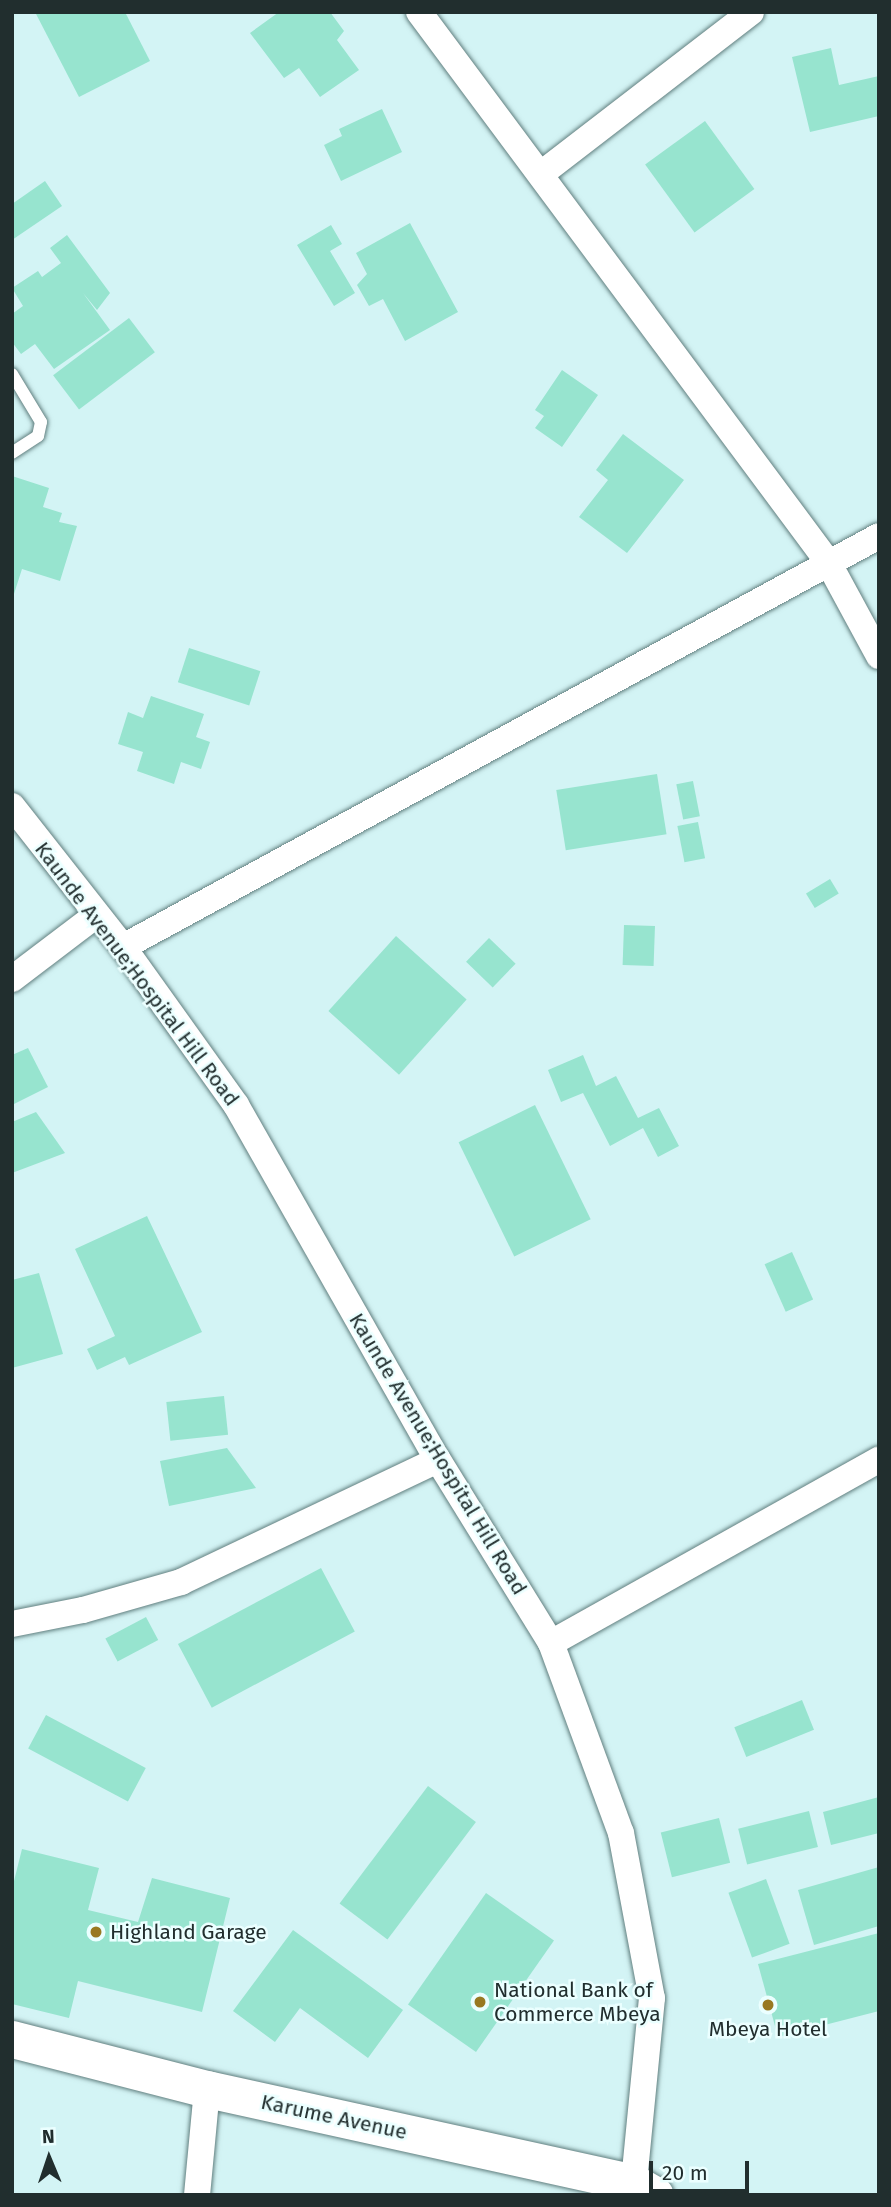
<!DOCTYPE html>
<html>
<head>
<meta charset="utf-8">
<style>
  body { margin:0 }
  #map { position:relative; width:891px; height:2207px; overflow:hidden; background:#d3f4f5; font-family:"Fira Sans",sans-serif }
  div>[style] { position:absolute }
  .building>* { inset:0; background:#97e4cf; transform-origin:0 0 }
  .roads { filter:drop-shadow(0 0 2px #617f7f) drop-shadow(0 0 2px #617f7f) }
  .service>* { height:12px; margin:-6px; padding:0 6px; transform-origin:6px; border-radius:6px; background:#fff }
  .minor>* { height:26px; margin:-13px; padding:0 13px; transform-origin:13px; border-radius:13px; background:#fff }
  .secondary>* { height:37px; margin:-18.5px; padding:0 18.5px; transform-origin:18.5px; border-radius:18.5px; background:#fff }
  .dots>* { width:19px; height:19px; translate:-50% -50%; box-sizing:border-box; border:4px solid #ebffff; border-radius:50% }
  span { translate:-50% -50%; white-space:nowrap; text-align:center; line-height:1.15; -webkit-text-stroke:5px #ebffff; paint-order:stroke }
  .street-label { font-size:21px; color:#212e2e }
  .poi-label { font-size:21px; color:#212e2e }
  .left { translate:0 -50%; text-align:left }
  .frame { position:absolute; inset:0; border:14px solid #212e2e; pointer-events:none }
  .north { position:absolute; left:14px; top:2123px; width:70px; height:70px; -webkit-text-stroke:5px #ebffff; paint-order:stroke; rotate:358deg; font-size:19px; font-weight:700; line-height:28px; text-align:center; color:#212e2e }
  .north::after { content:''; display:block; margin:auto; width:24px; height:32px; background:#212e2e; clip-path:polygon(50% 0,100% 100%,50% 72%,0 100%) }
  .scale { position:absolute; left:649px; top:2161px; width:100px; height:32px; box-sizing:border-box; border:4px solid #212e2e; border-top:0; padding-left:9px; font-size:21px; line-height:24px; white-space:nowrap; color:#212e2e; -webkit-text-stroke:5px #ebffff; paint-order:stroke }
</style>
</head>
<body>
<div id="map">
  <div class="building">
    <i style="clip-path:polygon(35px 12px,125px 12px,150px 61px,79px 97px)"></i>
    <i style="clip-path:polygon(279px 12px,330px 12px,344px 31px,337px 40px,359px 70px,320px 97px,299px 68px,284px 78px,250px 33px)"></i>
    <i style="clip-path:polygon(831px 48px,839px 85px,879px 76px,879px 116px,810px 132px,792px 57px)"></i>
    <i style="clip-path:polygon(382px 109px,402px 152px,341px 181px,324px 145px,342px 136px,339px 129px)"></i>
    <i style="left:705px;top:121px;width:84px;height:74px;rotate:54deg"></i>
    <i style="clip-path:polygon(45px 181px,62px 206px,12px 240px,12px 204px)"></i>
    <i style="clip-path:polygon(410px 223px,458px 312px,405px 341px,383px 299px,369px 306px,357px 285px,367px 274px,356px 253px)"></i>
    <i style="clip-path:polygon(331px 225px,342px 244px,330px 251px,355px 293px,334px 306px,297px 245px)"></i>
    <i style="clip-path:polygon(67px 235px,110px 293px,97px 310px,83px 293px,110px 330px,54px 369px,35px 344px,21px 354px,12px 342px,12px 314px,23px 306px,12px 288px,38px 271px,42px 277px,61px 263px,50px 248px)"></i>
    <i style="left:129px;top:318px;width:43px;height:95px;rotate:53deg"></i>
    <i style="clip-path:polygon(562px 370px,598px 395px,562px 447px,535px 428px,544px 416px,535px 410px)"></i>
    <i style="clip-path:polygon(623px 434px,684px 480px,627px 553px,579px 517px,608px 480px,596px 470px)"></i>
    <i style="clip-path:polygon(12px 476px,49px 488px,43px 507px,62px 513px,59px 522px,77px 526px,60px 581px,22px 569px,13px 597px)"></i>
    <i style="left:189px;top:648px;width:75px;height:36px;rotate:18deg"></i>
    <i style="clip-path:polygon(151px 696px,204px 714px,196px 737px,210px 742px,201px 769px,181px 762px,174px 784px,137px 771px,143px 752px,118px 744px,128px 712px,143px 718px)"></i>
    <i style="left:657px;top:774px;width:61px;height:102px;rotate:81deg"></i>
    <i style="left:693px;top:781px;width:36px;height:17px;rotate:79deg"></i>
    <i style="left:698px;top:822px;width:37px;height:21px;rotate:79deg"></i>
    <i style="left:830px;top:879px;width:17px;height:28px;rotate:59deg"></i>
    <i style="left:624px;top:925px;width:31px;height:40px;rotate:2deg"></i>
    <i style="left:396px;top:936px;width:95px;height:101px;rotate:42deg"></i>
    <i style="left:489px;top:938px;width:37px;height:33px;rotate:44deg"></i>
    <i style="clip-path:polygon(28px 1048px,48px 1087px,12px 1105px,12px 1055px)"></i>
    <i style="clip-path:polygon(583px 1055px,596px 1086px,616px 1076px,638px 1118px,659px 1108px,679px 1146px,658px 1157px,643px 1128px,610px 1146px,583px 1093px,561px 1102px,548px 1070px)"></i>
    <i style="left:535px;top:1105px;width:127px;height:85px;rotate:64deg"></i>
    <i style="clip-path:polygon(36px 1112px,65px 1153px,12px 1173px,12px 1122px)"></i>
    <i style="clip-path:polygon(147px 1216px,202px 1332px,129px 1365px,125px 1357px,97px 1370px,87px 1349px,115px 1336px,75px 1249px)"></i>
    <i style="left:792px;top:1252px;width:52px;height:30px;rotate:66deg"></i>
    <i style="clip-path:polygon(39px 1273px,63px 1354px,12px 1368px,12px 1280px)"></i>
    <i style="left:224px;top:1396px;width:39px;height:58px;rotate:84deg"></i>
    <i style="clip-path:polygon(227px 1448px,256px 1488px,169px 1506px,160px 1461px)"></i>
    <i style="left:321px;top:1568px;width:72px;height:162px;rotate:62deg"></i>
    <i style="left:146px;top:1617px;width:26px;height:46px;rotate:62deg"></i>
    <i style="left:802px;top:1700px;width:32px;height:73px;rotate:68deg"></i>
    <i style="left:46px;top:1715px;width:113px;height:38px;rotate:28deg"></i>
    <i style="left:428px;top:1786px;width:60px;height:147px;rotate:37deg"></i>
    <i style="clip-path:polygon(879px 1797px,879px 1833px,831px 1845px,823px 1812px)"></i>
    <i style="left:809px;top:1811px;width:37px;height:73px;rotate:76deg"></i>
    <i style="left:719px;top:1818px;width:46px;height:60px;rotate:76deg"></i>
    <i style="clip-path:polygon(22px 1849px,99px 1868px,88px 1910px,138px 1922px,152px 1878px,230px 1898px,202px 2012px,78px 1981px,69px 2018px,12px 2004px,12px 1889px)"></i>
    <i style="clip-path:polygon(879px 1867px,879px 1926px,814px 1945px,798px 1890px)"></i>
    <i style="left:766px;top:1879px;width:69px;height:40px;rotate:70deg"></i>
    <i style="left:486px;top:1893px;width:83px;height:136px;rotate:35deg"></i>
    <i style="clip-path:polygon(293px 1930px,403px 2010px,368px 2058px,300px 2008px,275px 2042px,233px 2011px)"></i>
    <i style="clip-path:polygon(879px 1933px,879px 2011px,778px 2037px,758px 1964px)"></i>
  </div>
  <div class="roads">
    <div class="service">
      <i style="left:12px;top:374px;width:56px;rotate:58.9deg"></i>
      <i style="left:41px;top:422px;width:14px;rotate:102deg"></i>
      <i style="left:38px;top:436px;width:31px;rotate:147deg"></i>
    </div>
    <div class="minor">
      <i style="left:419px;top:12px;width:685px;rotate:53.36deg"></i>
      <i style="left:828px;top:562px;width:107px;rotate:61.5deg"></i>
      <i style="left:541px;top:174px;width:265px;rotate:-37.6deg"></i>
      <i style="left:12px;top:806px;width:179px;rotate:51.8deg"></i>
      <i style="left:123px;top:947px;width:194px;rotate:54.4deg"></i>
      <i style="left:236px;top:1105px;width:408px;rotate:60.4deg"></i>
      <i style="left:438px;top:1460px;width:215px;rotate:58.3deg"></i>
      <i style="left:551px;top:1643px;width:202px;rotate:69.8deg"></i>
      <i style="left:621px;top:1833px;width:168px;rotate:79.4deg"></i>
      <i style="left:652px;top:1998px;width:186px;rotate:95.6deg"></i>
      <i style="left:123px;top:947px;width:860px;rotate:-28.53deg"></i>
      <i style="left:12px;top:979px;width:104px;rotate:-37.2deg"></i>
      <i style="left:12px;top:1624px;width:72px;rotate:-11.2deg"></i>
      <i style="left:83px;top:1610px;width:102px;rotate:-15.9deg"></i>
      <i style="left:181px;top:1582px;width:284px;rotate:-25.4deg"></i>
      <i style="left:551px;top:1643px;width:376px;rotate:-29.2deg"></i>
      <i style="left:197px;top:2195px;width:106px;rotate:-84.6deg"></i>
    </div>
    <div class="secondary">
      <i style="left:12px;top:2039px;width:201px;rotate:14.4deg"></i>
      <i style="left:207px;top:2089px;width:437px;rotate:12.4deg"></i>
      <i style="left:634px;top:2183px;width:24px;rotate:30deg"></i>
    </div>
  </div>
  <div class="dots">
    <i style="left:96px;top:1932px;background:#997922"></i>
    <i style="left:480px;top:2002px;background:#997922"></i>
    <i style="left:768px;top:2005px;background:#997922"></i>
  </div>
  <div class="street-label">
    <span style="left:137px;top:974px;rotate:53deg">Kaunde Avenue;Hospital Hill Road</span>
    <span style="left:438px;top:1454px;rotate:59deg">Kaunde Avenue;Hospital Hill Road</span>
    <span style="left:334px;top:2117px;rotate:12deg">Karume Avenue</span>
  </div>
  <div class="poi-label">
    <span class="left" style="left:110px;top:1932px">Highland Garage</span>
    <span class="left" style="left:494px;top:2002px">National Bank of<br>Commerce Mbeya</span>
    <span style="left:768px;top:2029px">Mbeya Hotel</span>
  </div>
  <div class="frame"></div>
  <div class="north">N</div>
  <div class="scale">20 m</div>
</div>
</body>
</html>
